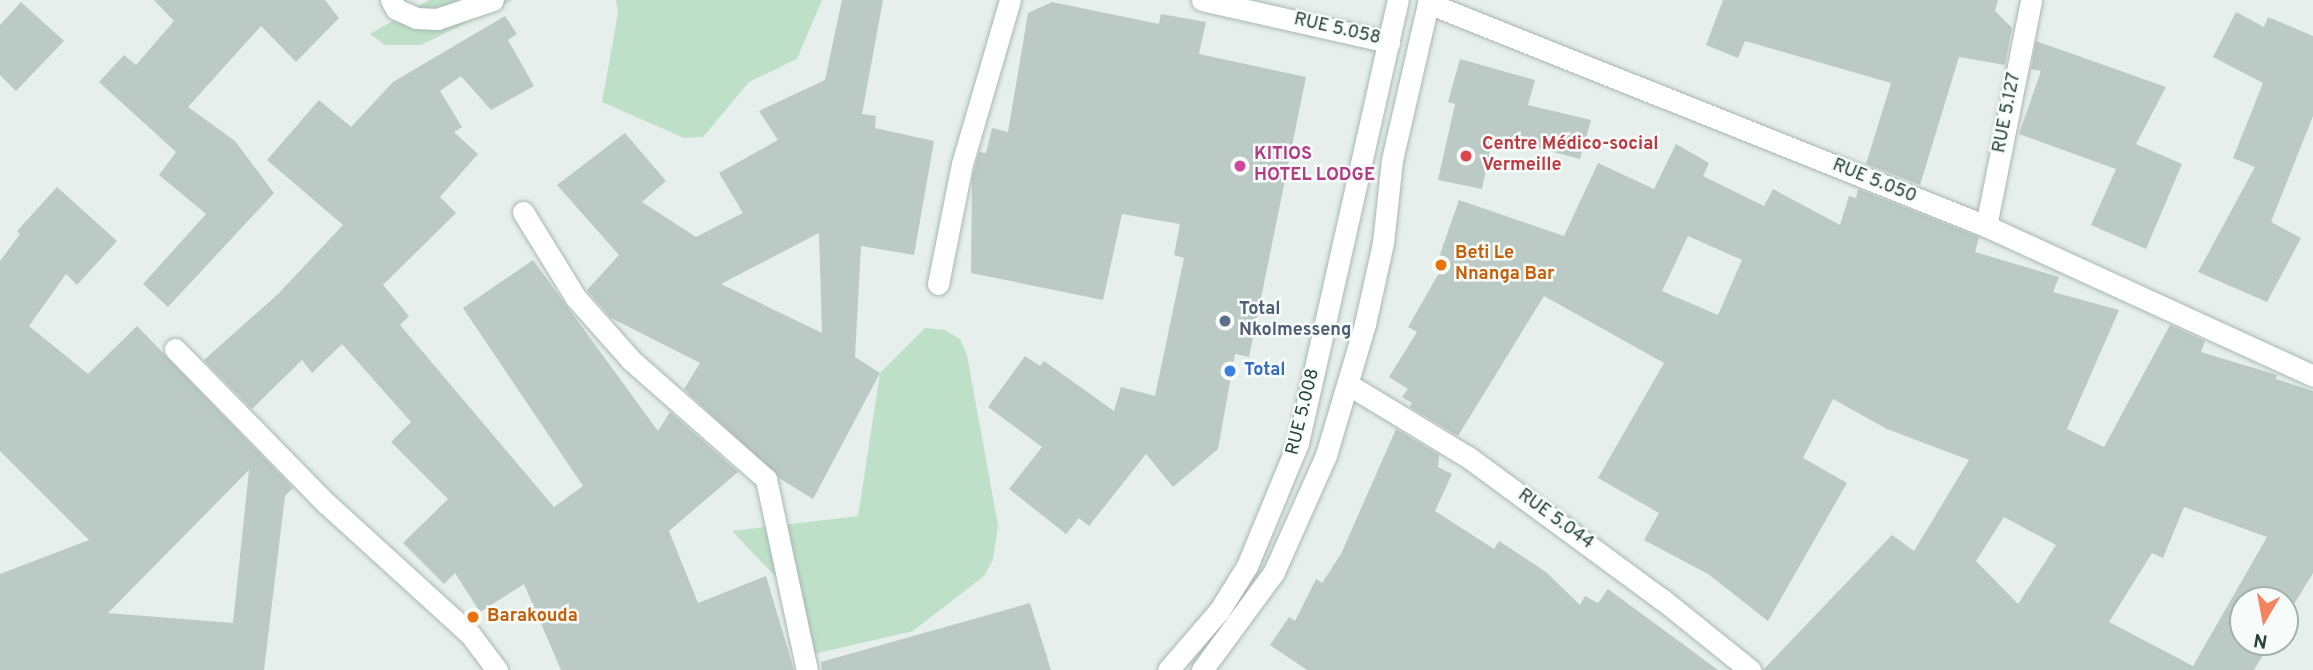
<!DOCTYPE html>
<html>
<head>
<meta charset="utf-8">
<style>
  body { margin:0 }
  #map { position:relative; width:2313px; height:670px; overflow:hidden; background:#e6efeb; font-family:Overpass,sans-serif }
  div>[style] { position:absolute }
  .green>* { inset:0; background:#bfe0c8 }
  .building>* { inset:0; background:#bbcac4 }
  .roads { filter:drop-shadow(0 0 2px #a8b8b2) drop-shadow(0 0 2px #a8b8b2) }
  .minor>* { height:21px; margin:-10.5px; padding:0 10.5px; transform-origin:10.5px; border-radius:10.5px; background:#fff }
  .secondary>* { height:21px; margin:-10.5px; padding:0 10.5px; transform-origin:10.5px; border-radius:10.5px; background:#fff }
  .dots>* { width:19px; height:19px; translate:-50% -50%; box-sizing:border-box; border:4px solid #f7fbf9; border-radius:50% }
  span { translate:-50% -50%; white-space:nowrap; text-align:center; line-height:1.15; -webkit-text-stroke:5px #f7fbf9; paint-order:stroke }
  .street-label { font-size:18px; color:#24423a }
  .health-label { font-size:18px; color:#be3a42; font-weight:700 }
  .left { translate:0 -50%; text-align:left }
  .hotel-label { font-size:18px; color:#b23c85; font-weight:700 }
  .food-label { font-size:18px; color:#c56008; font-weight:700 }
  .service-label { font-size:18px; color:#4e5e75; font-weight:700 }
  .shop-label { font-size:18px; color:#366cbe; font-weight:700 }
  .north { position:absolute; left:2229px; top:586px; width:70px; height:70px; box-sizing:border-box; background:#f7fbf9; border:2px solid #a3b1ad; border-radius:50%; rotate:190deg; font-size:19px; font-weight:700; line-height:28px; text-align:center; color:#24423a }
  .north::after { content:''; display:block; margin:auto; width:24px; height:32px; background:#f4845f; clip-path:polygon(50% 0,100% 100%,50% 72%,0 100%) }
</style>
</head>
<body>
<div id="map">
  <div class="green">
    <i style="clip-path:polygon(429px 0,513px 0,421px 45px,385px 45px,370px 34px)"></i>
    <i style="clip-path:polygon(616px 0,822px 0,797px 59px,749px 82px,703px 137px,684px 138px,602px 102px,618px 13px)"></i>
    <i style="clip-path:polygon(925px 328px,945px 330px,960px 339px,967px 355px,998px 525px,993px 560px,984px 576px,913px 631px,805px 656px,791px 593px,732px 531px,858px 516px,880px 373px)"></i>
  </div>
  <div class="building">
    <i style="clip-path:polygon(154px 0,325px 0,339px 18px,296px 62px,261px 26px,188px 107px,235px 141px,274px 193px,168px 307px,143px 284px,206px 214px,159px 175px,176px 152px,99px 82px,124px 55px,136px 65px,174px 21px)"></i>
    <i style="clip-path:polygon(evenodd,842px 0,883px 0,862px 114px,876px 116px,875px 128px,934px 141px,914px 255px,861px 246px,855px 357px,880px 373px,813px 499px,779px 478px,684px 389px,700px 363px,611px 318px,587px 290px,619px 255px,557px 185px,625px 133px,666px 181px,642px 202px,696px 237px,743px 213px,719px 173px,778px 140px,759px 111px,825px 80px,842px 0,819px 233px,822px 333px,721px 284px,819px 233px)"></i>
    <i style="clip-path:polygon(1723px 0,1998px 0,1995px 11px,2012px 28px,2005px 65px,1959px 57px,1920px 185px,1866px 164px,1891px 83px,1745px 41px,1738px 58px,1706px 45px)"></i>
    <i style="clip-path:polygon(21px 2px,64px 41px,16px 91px,0 75px,0 25px)"></i>
    <i style="clip-path:polygon(1052px 2px,1159px 24px,1161px 14px,1206px 22px,1199px 54px,1306px 77px,1249px 357px,1235px 354px,1218px 449px,1173px 487px,1146px 454px,1089px 526px,1079px 518px,1066px 534px,1009px 489px,1042px 447px,988px 407px,1025px 356px,1040px 366px,1044px 361px,1114px 411px,1121px 387px,1155px 396px,1184px 258px,1174px 255px,1180px 224px,1122px 214px,1103px 300px,971px 273px,972px 179px,979px 152px,986px 153px,992px 128px,1008px 132px,1028px 13px)"></i>
    <i style="clip-path:polygon(2236px 12px,2264px 27px,2268px 17px,2313px 36px,2313px 116px,2271px 222px,2301px 238px,2267px 302px,2198px 272px,2255px 167px,2233px 158px,2263px 83px,2213px 57px)"></i>
    <i style="clip-path:polygon(505px 16px,517px 34px,508px 40px,534px 86px,491px 110px,461px 76px,440px 91px,462px 127px,454px 132px,478px 154px,440px 197px,456px 213px,383px 285px,409px 316px,400px 325px,554px 507px,583px 486px,463px 308px,533px 260px,658px 431px,670px 412px,738px 472px,669px 531px,698px 603px,766px 576px,794px 670px,561px 670px,524px 584px,480px 612px,455px 573px,444px 584px,403px 543px,448px 499px,391px 442px,411px 422px,342px 344px,312px 373px,302px 360px,252px 409px,204px 360px,278px 294px,343px 225px,267px 160px,319px 100px,351px 127px,393px 82px)"></i>
    <i style="clip-path:polygon(2036px 41px,2166px 87px,2136px 144px,2182px 164px,2146px 249px,2091px 225px,2116px 169px,2019px 134px,2041px 71px,2031px 69px)"></i>
    <i style="clip-path:polygon(1460px 59px,1535px 80px,1528px 105px,1591px 120px,1580px 159px,1493px 136px,1482px 189px,1438px 180px,1455px 104px,1448px 102px)"></i>
    <i style="clip-path:polygon(evenodd,1676px 144px,1709px 163px,1703px 176px,1764px 206px,1773px 189px,1840px 225px,1849px 196px,1856px 198px,1858px 189px,1979px 237px,1975px 252px,2059px 277px,2053px 292px,2119px 310px,2067px 429px,2104px 447px,2170px 325px,2205px 341px,2201px 352px,2277px 375px,2276px 379px,2313px 391px,2313px 573px,2285px 619px,2285px 600px,2243px 600px,2243px 642px,2271px 642px,2254px 670px,1763px 670px,1892px 535px,1914px 551px,1969px 460px,1887px 429px,1833px 399px,1803px 458px,1847px 483px,1768px 621px,1708px 574px,1644px 540px,1659px 513px,1598px 478px,1664px 363px,1544px 296px,1458px 436px,1410px 407px,1412px 403px,1402px 397px,1408px 389px,1389px 377px,1417px 332px,1408px 327px,1443px 266px,1437px 263px,1459px 200px,1564px 236px,1598px 163px,1654px 189px,1676px 144px,1688px 236px,1742px 260px,1718px 315px,1662px 291px,1688px 236px,1676px 144px,2184px 507px,2267px 537px,2193px 666px,2109px 622px,2152px 553px,2163px 558px,2184px 507px,1676px 144px,2004px 517px,2056px 545px,2018px 604px,1976px 561px,2004px 517px)"></i>
    <i style="clip-path:polygon(evenodd,57px 187px,117px 241px,77px 285px,66px 274px,29px 326px,88px 374px,137px 326px,293px 488px,285px 496px,264px 670px,0 670px,0 574px,89px 540px,0 451px,0 261px,20px 234px,17px 231px,57px 187px,249px 470px,233px 623px,108px 613px,249px 470px)"></i>
    <i style="clip-path:polygon(1396px 429px,1439px 455px,1438px 467px,1452px 474px,1435px 511px,1494px 549px,1499px 541px,1546px 572px,1580px 605px,1585px 596px,1598px 603px,1608px 589px,1718px 670px,1307px 670px,1270px 645px,1289px 617px,1295px 621px,1316px 579px,1322px 583px,1341px 554px)"></i>
    <i style="clip-path:polygon(1030px 603px,1051px 670px,822px 670px,821px 662px)"></i>
  </div>
  <div class="roads">
    <div class="minor">
      <i style="left:391px;top:0;width:10px;rotate:61deg"></i>
      <i style="left:396px;top:9px;width:22px;rotate:24deg"></i>
      <i style="left:416px;top:18px;width:21px;rotate:3deg"></i>
      <i style="left:437px;top:19px;width:59px;rotate:-18.7deg"></i>
      <i style="left:1202px;top:0;width:192px;rotate:12.7deg"></i>
      <i style="left:1428px;top:3px;width:601px;rotate:21.78deg"></i>
      <i style="left:1986px;top:226px;width:360px;rotate:24.6deg"></i>
      <i style="left:523px;top:212px;width:101px;rotate:58.4deg"></i>
      <i style="left:576px;top:298px;width:83px;rotate:48.4deg"></i>
      <i style="left:631px;top:360px;width:180px;rotate:41.4deg"></i>
      <i style="left:766px;top:479px;width:195px;rotate:77.9deg"></i>
      <i style="left:1986px;top:226px;width:230px;rotate:-78.7deg"></i>
      <i style="left:938px;top:284px;width:122px;rotate:-78.7deg"></i>
      <i style="left:962px;top:164px;width:171px;rotate:-73.7deg"></i>
      <i style="left:175px;top:349px;width:217px;rotate:45.6deg"></i>
      <i style="left:327px;top:504px;width:193px;rotate:42.3deg"></i>
      <i style="left:470px;top:634px;width:45px;rotate:53.1deg"></i>
      <i style="left:1349px;top:385px;width:139px;rotate:31.2deg"></i>
      <i style="left:1468px;top:457px;width:242px;rotate:36.3deg"></i>
      <i style="left:1663px;top:600px;width:112px;rotate:38.8deg"></i>
    </div>
    <div class="secondary">
      <i style="left:1168px;top:670px;width:78px;rotate:-49.2deg"></i>
      <i style="left:1219px;top:611px;width:53px;rotate:-58.1deg"></i>
      <i style="left:1247px;top:566px;width:133px;rotate:-67.5deg"></i>
      <i style="left:1298px;top:443px;width:454px;rotate:-77.3deg"></i>
      <i style="left:1202px;top:670px;width:122px;rotate:-53.7deg"></i>
      <i style="left:1274px;top:572px;width:128px;rotate:-66deg"></i>
      <i style="left:1326px;top:455px;width:137px;rotate:-73.4deg"></i>
      <i style="left:1365px;top:324px;width:83px;rotate:-77.5deg"></i>
      <i style="left:1383px;top:243px;width:83px;rotate:-83.8deg"></i>
      <i style="left:1392px;top:160px;width:164px;rotate:-77deg"></i>
    </div>
  </div>
  <div class="dots">
    <i style="left:1466px;top:156px;background:#e0444e"></i>
    <i style="left:1240px;top:166px;background:#d1479c"></i>
    <i style="left:1441px;top:265px;background:#e8710a"></i>
    <i style="left:1225px;top:321px;background:#5c6f8a"></i>
    <i style="left:1230px;top:371px;background:#3f7fe0"></i>
    <i style="left:473px;top:617px;background:#e8710a"></i>
  </div>
  <div class="street-label">
    <span style="left:1337px;top:30px;rotate:13deg">RUE 5.058</span>
    <span style="left:2008px;top:113px;rotate:-79deg">RUE 5.127</span>
    <span style="left:1874px;top:182px;rotate:22deg">RUE 5.050</span>
    <span style="left:1304px;top:412px;rotate:-76deg">RUE 5.008</span>
    <span style="left:1555px;top:520px;rotate:36deg">RUE 5.044</span>
  </div>
  <div class="health-label">
    <span class="left" style="left:1482px;top:156px">Centre Médico-social<br>Vermeille</span>
  </div>
  <div class="hotel-label">
    <span class="left" style="left:1254px;top:166px">KITIOS<br>HOTEL LODGE</span>
  </div>
  <div class="food-label">
    <span class="left" style="left:1455px;top:265px">Beti Le<br>Nnanga Bar</span>
    <span class="left" style="left:487px;top:617px">Barakouda</span>
  </div>
  <div class="service-label">
    <span class="left" style="left:1239px;top:321px">Total<br>Nkolmesseng</span>
  </div>
  <div class="shop-label">
    <span class="left" style="left:1244px;top:371px">Total</span>
  </div>
  <div class="north">N</div>
</div>
</body>
</html>
